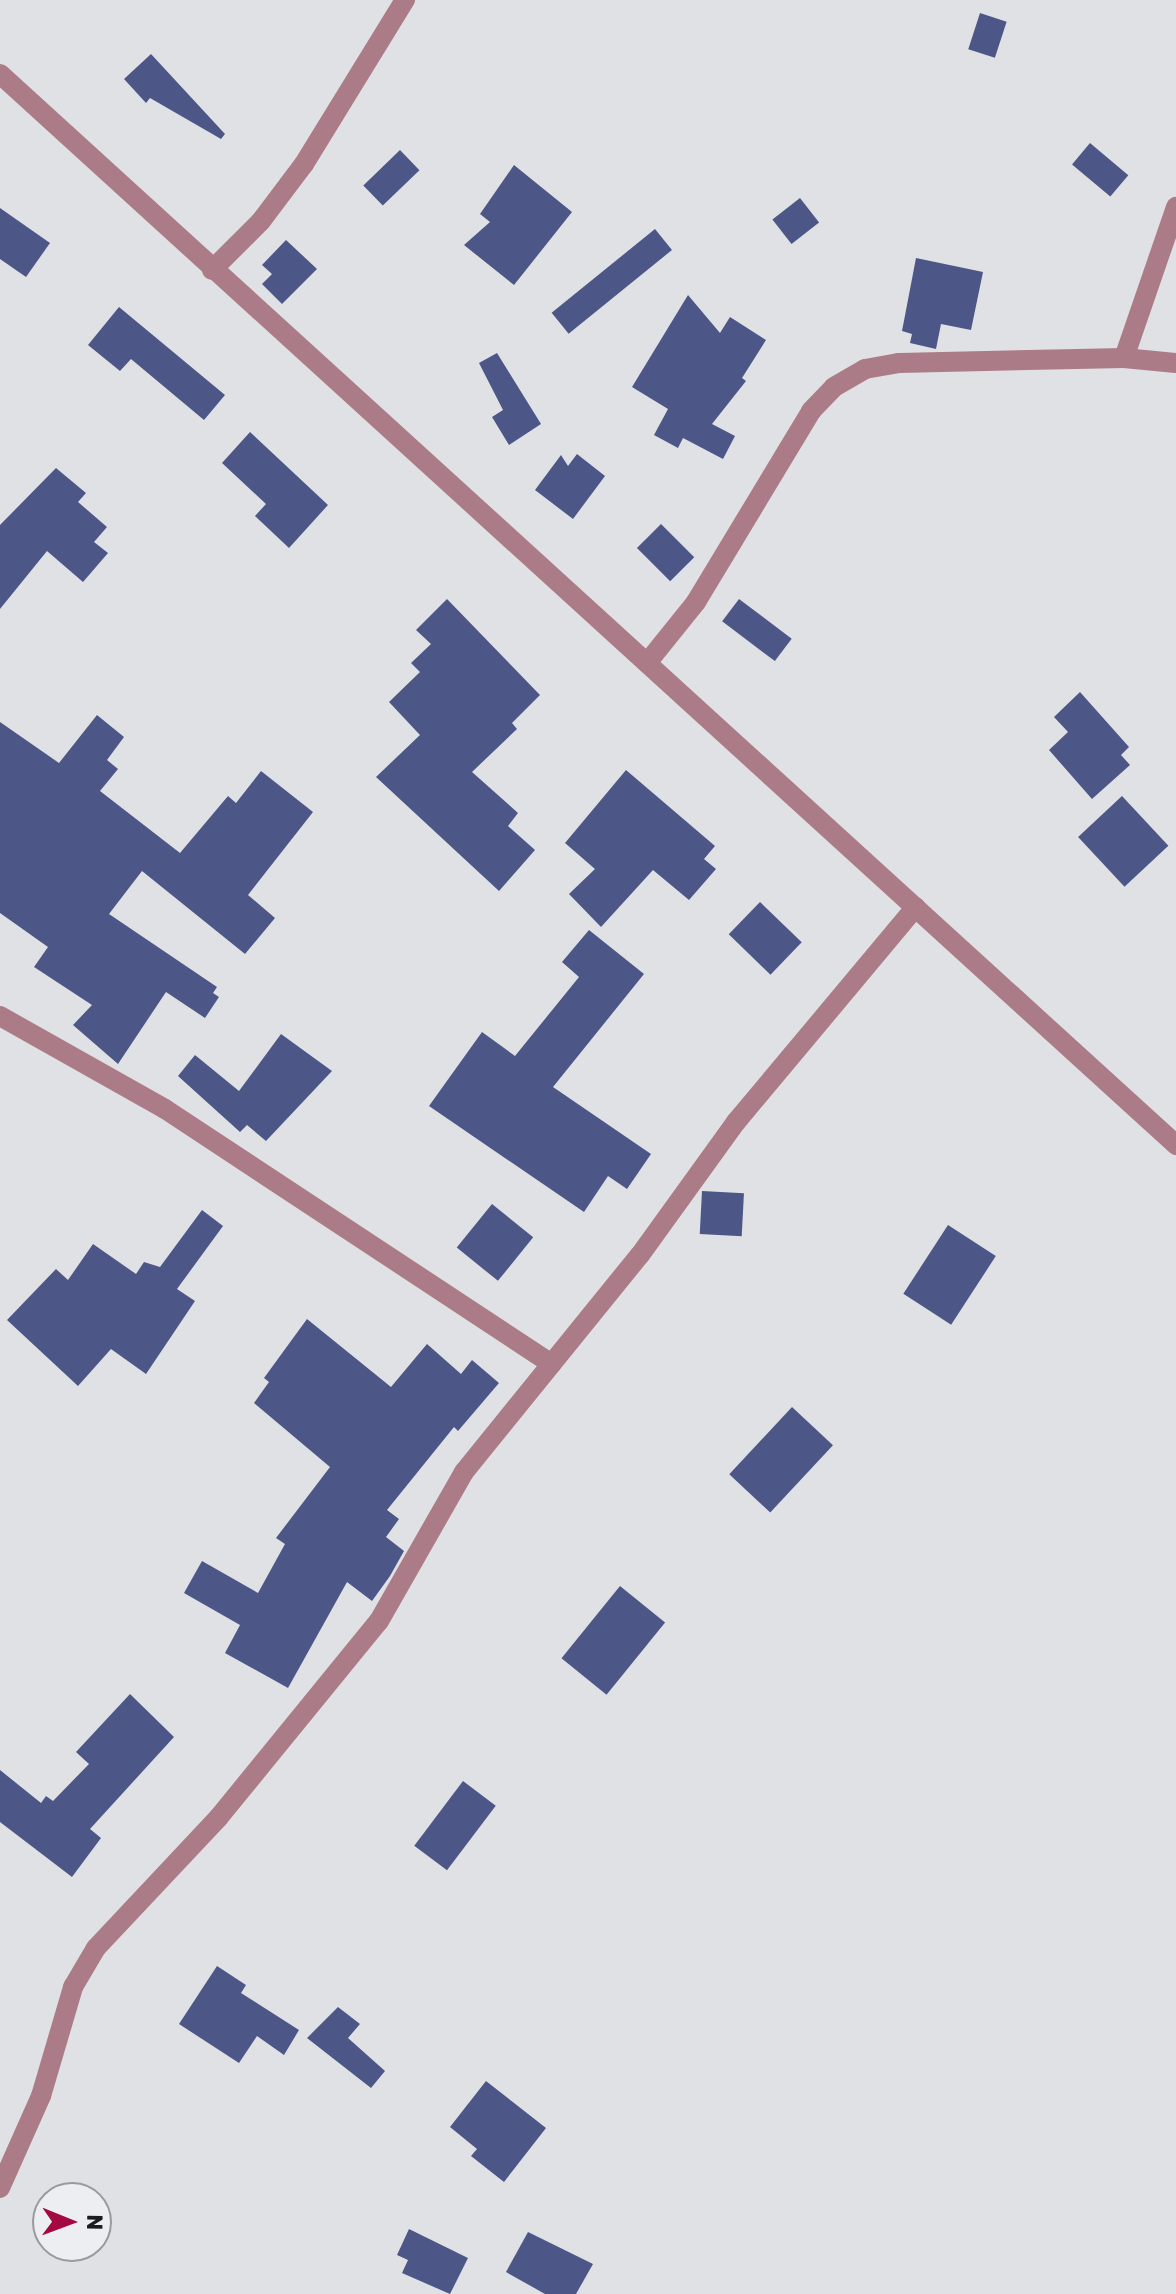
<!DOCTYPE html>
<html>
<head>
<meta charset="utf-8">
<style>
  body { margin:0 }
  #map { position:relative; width:1176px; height:2294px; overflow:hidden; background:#e0e1e4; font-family:Rubik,sans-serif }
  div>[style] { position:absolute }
  .building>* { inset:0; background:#4c5788; transform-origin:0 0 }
  .minor>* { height:20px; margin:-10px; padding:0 10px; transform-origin:10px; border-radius:10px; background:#ac7b88 }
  span { translate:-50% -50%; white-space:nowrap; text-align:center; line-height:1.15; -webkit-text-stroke:8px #edeef1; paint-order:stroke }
  .north { position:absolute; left:32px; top:2182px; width:80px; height:80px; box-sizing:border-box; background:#edeef1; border:2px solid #999a9c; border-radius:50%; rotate:91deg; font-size:22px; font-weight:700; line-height:32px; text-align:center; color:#1c1c1d }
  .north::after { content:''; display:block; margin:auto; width:28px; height:36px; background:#a30842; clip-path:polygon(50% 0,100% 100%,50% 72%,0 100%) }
</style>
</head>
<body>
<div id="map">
  <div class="building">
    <i style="left:980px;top:13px;width:28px;height:38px;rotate:18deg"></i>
    <i style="clip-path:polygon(151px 54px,225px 134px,221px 139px,150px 98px,146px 103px,124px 79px)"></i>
    <i style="left:1090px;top:143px;width:50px;height:28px;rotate:40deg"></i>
    <i style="left:400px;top:150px;width:28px;height:51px;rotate:46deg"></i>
    <i style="clip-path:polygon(514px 165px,572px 212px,514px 285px,464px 245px,490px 222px,480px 214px)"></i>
    <i style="left:800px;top:198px;width:31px;height:35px;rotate:52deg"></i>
    <i style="clip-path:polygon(0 208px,50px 243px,26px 277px,0 259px)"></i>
    <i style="left:655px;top:229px;width:27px;height:133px;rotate:51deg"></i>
    <i style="clip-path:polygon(286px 240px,317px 269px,282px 304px,262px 284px,272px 274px,262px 265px)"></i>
    <i style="clip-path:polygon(916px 258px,983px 272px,971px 330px,941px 324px,936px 349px,910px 343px,912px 334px,902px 331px)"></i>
    <i style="clip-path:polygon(688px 295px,720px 333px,730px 317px,766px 340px,742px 378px,746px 381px,712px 424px,735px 436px,723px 459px,683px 438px,678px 448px,654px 435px,668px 409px,632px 387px)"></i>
    <i style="clip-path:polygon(119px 307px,225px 395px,204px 420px,131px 359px,120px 371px,88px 345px)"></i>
    <i style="clip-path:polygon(497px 353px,541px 424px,509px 445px,492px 417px,503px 410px,479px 363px)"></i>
    <i style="clip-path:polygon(250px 432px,328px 505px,289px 548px,255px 516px,266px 504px,222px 463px)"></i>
    <i style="clip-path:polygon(577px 454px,605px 476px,573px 519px,535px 490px,561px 455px,568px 466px)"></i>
    <i style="clip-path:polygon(56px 468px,86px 493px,78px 502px,107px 527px,94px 542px,108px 553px,83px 582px,47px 551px,0 609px,0 525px)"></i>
    <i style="left:661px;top:524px;width:47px;height:34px;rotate:45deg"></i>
    <i style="clip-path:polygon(447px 599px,540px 695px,512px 723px,517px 729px,472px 772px,518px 813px,508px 826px,535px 850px,499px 891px,376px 777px,420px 735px,389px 702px,420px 672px,411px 663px,431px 644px,416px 630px)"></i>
    <i style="left:739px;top:599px;width:66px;height:28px;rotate:37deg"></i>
    <i style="clip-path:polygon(1080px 692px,1129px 747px,1121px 755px,1130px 765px,1092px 799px,1049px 750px,1068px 732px,1054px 717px)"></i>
    <i style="clip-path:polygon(97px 715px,124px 737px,107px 760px,118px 769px,100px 791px,180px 853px,228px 796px,236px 803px,261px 771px,313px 812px,248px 895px,275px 918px,245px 954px,142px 871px,109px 914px,217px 987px,213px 993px,219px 997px,205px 1018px,166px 992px,118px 1064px,73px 1025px,92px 1005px,34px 967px,48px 947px,0 913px,0 722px,59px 763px)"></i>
    <i style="clip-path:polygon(626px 770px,715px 846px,704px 859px,716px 869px,689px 900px,653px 870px,601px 927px,569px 894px,595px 869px,565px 843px)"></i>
    <i style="left:1122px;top:796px;width:68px;height:60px;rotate:47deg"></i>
    <i style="left:760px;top:902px;width:58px;height:45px;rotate:44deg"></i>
    <i style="clip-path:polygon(589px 930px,644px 974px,553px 1087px,651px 1154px,627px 1189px,608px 1176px,584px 1212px,429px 1106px,482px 1032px,515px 1056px,579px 977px,562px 962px)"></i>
    <i style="clip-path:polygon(281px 1034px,332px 1071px,266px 1141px,247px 1125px,240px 1132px,178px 1076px,195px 1055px,239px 1091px)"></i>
    <i style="left:702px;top:1191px;width:42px;height:43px;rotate:3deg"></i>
    <i style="left:492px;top:1204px;width:53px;height:56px;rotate:39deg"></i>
    <i style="clip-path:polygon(202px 1210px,223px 1226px,177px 1289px,195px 1301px,146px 1374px,111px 1349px,78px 1386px,7px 1320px,56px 1269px,68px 1280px,93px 1244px,136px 1274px,144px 1262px,160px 1267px)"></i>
    <i style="left:948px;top:1225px;width:57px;height:82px;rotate:33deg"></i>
    <i style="clip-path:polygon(307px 1319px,391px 1387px,427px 1344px,461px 1374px,472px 1360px,499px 1383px,458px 1431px,454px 1427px,387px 1510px,399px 1519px,386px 1537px,404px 1551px,390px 1576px,372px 1601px,347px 1582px,288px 1688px,225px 1653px,240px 1625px,184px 1593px,202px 1561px,258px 1593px,285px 1544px,276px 1538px,330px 1467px,254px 1403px,269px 1382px,264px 1378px)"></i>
    <i style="left:792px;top:1407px;width:56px;height:92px;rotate:43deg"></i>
    <i style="left:620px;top:1586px;width:58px;height:93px;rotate:39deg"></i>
    <i style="clip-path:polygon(130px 1694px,174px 1737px,90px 1829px,101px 1838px,72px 1877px,0 1822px,0 1770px,41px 1803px,46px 1796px,53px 1801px,89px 1764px,76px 1752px)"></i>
    <i style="left:463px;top:1781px;width:41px;height:81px;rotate:37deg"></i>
    <i style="clip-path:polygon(217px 1966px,246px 1985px,241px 1993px,299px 2030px,284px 2055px,257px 2036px,239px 2063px,179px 2024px)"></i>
    <i style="clip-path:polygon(338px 2007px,360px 2024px,348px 2038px,385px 2071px,371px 2088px,307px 2038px)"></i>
    <i style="clip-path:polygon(486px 2081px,546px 2128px,504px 2182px,471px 2156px,477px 2149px,450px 2127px)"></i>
    <i style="clip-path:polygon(409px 2229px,468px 2258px,450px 2294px,402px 2273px,408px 2260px,397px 2255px)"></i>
    <i style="clip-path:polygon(528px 2232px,593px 2264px,576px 2294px,545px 2294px,506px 2272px)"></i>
  </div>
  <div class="minor">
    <i style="left:0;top:74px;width:1591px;rotate:42.32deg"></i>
    <i style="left:212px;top:270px;width:69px;rotate:-45deg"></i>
    <i style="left:261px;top:221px;width:71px;rotate:-53deg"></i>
    <i style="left:304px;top:164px;width:193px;rotate:-58.4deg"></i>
    <i style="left:1124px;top:358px;width:160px;rotate:-71deg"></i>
    <i style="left:647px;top:663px;width:78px;rotate:-51.2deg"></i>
    <i style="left:696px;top:602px;width:223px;rotate:-58.9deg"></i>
    <i style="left:811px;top:411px;width:33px;rotate:-46deg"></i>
    <i style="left:834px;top:387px;width:36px;rotate:-30deg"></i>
    <i style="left:865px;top:369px;width:35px;rotate:-10deg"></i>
    <i style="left:899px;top:363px;width:225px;rotate:-1.3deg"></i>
    <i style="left:1124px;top:358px;width:52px;rotate:5.5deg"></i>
    <i style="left:0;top:1016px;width:189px;rotate:29.4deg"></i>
    <i style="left:165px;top:1109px;width:463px;rotate:33.4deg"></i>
    <i style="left:0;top:2188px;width:101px;rotate:-66deg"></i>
    <i style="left:41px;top:2096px;width:114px;rotate:-73.6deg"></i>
    <i style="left:73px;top:1987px;width:45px;rotate:-59.5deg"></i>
    <i style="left:96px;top:1948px;width:180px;rotate:-46.8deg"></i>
    <i style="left:219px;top:1817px;width:253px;rotate:-50.8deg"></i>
    <i style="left:379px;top:1621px;width:172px;rotate:-60.3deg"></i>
    <i style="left:464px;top:1472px;width:279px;rotate:-51deg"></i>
    <i style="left:640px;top:1255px;width:164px;rotate:-54.2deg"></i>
    <i style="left:736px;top:1122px;width:280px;rotate:-50.1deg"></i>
  </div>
  <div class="north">N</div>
</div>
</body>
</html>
